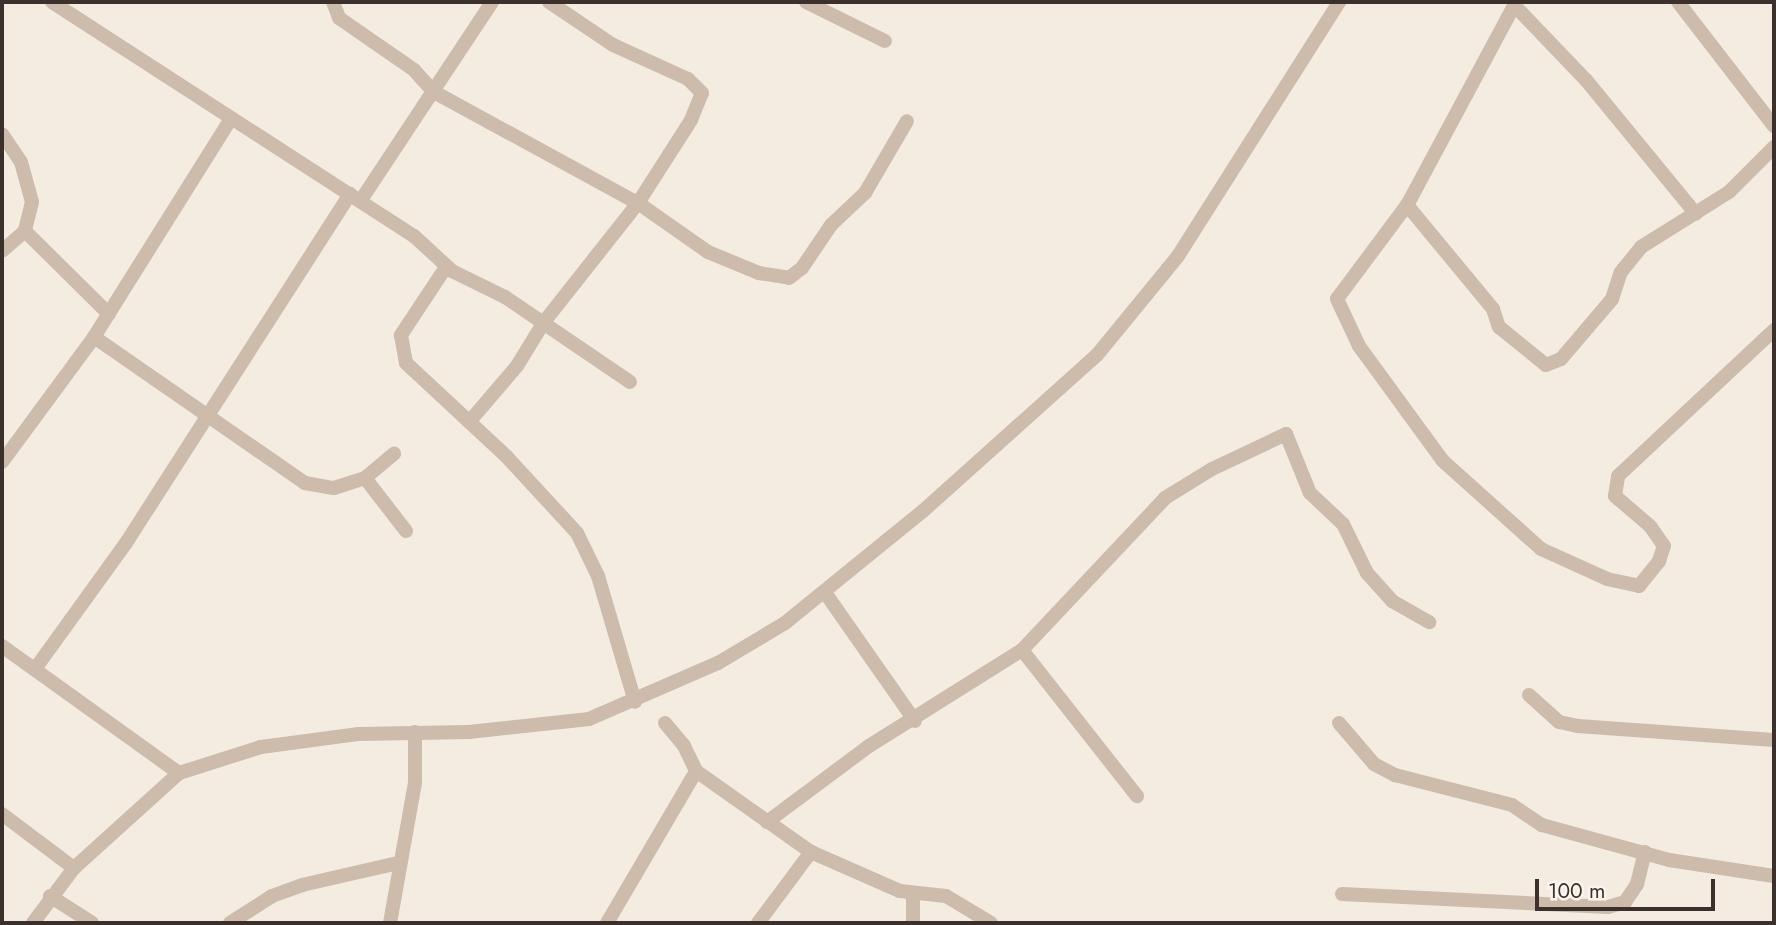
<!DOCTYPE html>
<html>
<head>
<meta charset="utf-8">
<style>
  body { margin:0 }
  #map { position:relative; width:1776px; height:925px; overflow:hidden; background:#f4ebe1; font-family:Jost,sans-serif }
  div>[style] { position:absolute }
  .minor>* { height:14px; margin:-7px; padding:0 7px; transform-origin:7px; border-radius:7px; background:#cdbbac }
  span { translate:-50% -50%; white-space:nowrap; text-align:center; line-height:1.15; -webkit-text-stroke:5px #fbf5ee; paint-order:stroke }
  .frame { position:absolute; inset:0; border:4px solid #3b302b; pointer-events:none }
  .scale { position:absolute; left:1535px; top:879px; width:180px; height:32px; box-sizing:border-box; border:4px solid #3b302b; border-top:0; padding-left:9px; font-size:21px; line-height:24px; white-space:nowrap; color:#3b302b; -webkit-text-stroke:5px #fbf5ee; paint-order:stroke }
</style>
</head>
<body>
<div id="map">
  <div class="minor">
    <i style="left:52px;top:2px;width:431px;rotate:32.9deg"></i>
    <i style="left:414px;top:236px;width:52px;rotate:42.6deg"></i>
    <i style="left:452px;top:271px;width:59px;rotate:26.1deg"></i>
    <i style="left:505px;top:297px;width:151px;rotate:34.2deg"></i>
    <i style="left:333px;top:2px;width:17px;rotate:69deg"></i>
    <i style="left:339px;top:18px;width:91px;rotate:34.7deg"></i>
    <i style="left:414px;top:70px;width:30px;rotate:48deg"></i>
    <i style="left:434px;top:92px;width:232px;rotate:28.6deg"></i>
    <i style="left:638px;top:203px;width:85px;rotate:35deg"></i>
    <i style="left:708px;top:252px;width:55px;rotate:22.4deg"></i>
    <i style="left:759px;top:273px;width:30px;rotate:9deg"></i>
    <i style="left:789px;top:278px;width:16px;rotate:-38deg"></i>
    <i style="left:802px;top:268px;width:52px;rotate:-56deg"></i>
    <i style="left:831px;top:225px;width:47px;rotate:-43.3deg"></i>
    <i style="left:865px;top:193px;width:83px;rotate:-59.7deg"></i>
    <i style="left:806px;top:2px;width:88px;rotate:26.3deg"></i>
    <i style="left:1516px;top:2px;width:230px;rotate:118.2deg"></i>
    <i style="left:1407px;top:205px;width:117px;rotate:126.7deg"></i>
    <i style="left:1337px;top:299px;width:52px;rotate:64.9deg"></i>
    <i style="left:1359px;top:346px;width:142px;rotate:53.9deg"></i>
    <i style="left:1443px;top:461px;width:132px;rotate:41.9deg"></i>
    <i style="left:1541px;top:549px;width:72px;rotate:24.4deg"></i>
    <i style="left:1607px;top:579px;width:33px;rotate:12deg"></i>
    <i style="left:1639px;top:586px;width:32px;rotate:-51deg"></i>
    <i style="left:1659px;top:561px;width:16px;rotate:-72deg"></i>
    <i style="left:1664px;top:546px;width:24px;rotate:-125deg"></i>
    <i style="left:1650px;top:526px;width:46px;rotate:-139.4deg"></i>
    <i style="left:1615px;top:496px;width:20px;rotate:-81deg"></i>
    <i style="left:1618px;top:476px;width:214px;rotate:-43.1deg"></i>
    <i style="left:1678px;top:2px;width:157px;rotate:52.3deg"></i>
    <i style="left:1514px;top:5px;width:104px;rotate:46.2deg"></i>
    <i style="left:1586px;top:80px;width:173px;rotate:50.6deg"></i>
    <i style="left:2px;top:134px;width:34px;rotate:56deg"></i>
    <i style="left:21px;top:162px;width:41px;rotate:74.6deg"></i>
    <i style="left:32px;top:202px;width:30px;rotate:104deg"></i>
    <i style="left:25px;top:231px;width:30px;rotate:139deg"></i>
    <i style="left:361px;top:200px;width:237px;rotate:-56.5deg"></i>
    <i style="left:1407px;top:205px;width:135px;rotate:50.4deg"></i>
    <i style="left:1493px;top:309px;width:19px;rotate:72deg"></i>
    <i style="left:1499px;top:327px;width:60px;rotate:39deg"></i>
    <i style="left:1546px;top:365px;width:16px;rotate:-22deg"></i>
    <i style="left:1561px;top:359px;width:79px;rotate:-49.6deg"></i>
    <i style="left:1612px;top:299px;width:28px;rotate:-72deg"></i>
    <i style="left:1621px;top:272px;width:32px;rotate:-51deg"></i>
    <i style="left:1641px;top:247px;width:104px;rotate:-32deg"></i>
    <i style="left:1729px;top:192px;width:64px;rotate:-45deg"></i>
    <i style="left:25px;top:231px;width:118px;rotate:44.7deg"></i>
    <i style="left:446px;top:267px;width:82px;rotate:123.5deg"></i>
    <i style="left:401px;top:335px;width:28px;rotate:80deg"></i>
    <i style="left:406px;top:363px;width:137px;rotate:42.9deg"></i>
    <i style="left:506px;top:456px;width:105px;rotate:47.3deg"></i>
    <i style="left:577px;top:533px;width:48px;rotate:64deg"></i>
    <i style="left:598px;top:576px;width:131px;rotate:73.6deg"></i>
    <i style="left:94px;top:337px;width:257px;rotate:34.7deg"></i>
    <i style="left:305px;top:483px;width:29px;rotate:10deg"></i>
    <i style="left:334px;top:488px;width:33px;rotate:-18deg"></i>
    <i style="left:365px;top:478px;width:38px;rotate:-40deg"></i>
    <i style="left:469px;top:422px;width:74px;rotate:-49.4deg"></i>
    <i style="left:517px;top:366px;width:52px;rotate:-58.5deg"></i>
    <i style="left:544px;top:322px;width:152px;rotate:-51.7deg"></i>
    <i style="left:638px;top:203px;width:98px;rotate:-57.4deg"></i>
    <i style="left:691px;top:120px;width:29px;rotate:-68deg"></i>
    <i style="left:702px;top:93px;width:20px;rotate:-135deg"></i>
    <i style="left:688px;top:79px;width:82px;rotate:-155.6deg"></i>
    <i style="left:613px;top:45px;width:77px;rotate:-146.1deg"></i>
    <i style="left:2px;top:462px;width:155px;rotate:-53.6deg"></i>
    <i style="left:94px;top:337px;width:256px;rotate:-57.9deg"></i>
    <i style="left:365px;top:478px;width:67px;rotate:52.3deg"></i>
    <i style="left:826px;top:594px;width:155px;rotate:55deg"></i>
    <i style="left:2px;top:646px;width:218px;rotate:35.7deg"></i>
    <i style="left:1022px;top:650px;width:186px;rotate:51.8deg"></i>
    <i style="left:35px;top:669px;width:155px;rotate:-54.2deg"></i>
    <i style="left:126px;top:543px;width:415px;rotate:-57.3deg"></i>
    <i style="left:1529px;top:695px;width:40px;rotate:42deg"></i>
    <i style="left:1559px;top:722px;width:19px;rotate:12deg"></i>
    <i style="left:1578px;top:726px;width:196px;rotate:4.1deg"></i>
    <i style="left:665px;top:723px;width:30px;rotate:50deg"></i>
    <i style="left:684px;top:746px;width:28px;rotate:64deg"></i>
    <i style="left:696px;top:771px;width:141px;rotate:35.2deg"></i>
    <i style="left:811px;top:852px;width:97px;rotate:23.7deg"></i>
    <i style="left:900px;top:891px;width:46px;rotate:6.2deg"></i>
    <i style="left:946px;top:896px;width:52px;rotate:31deg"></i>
    <i style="left:1339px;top:723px;width:54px;rotate:49.5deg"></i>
    <i style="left:1374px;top:764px;width:24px;rotate:28deg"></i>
    <i style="left:1395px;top:775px;width:121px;rotate:14.4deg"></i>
    <i style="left:1512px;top:805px;width:36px;rotate:34deg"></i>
    <i style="left:1542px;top:825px;width:132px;rotate:15.4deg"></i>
    <i style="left:1669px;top:860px;width:106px;rotate:8.7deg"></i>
    <i style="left:2px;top:814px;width:90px;rotate:36.9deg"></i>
    <i style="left:767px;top:822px;width:127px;rotate:-36.7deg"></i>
    <i style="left:869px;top:746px;width:181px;rotate:-32.1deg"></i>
    <i style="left:1022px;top:650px;width:209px;rotate:-46.7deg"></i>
    <i style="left:1165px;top:498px;width:55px;rotate:-31.7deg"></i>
    <i style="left:1212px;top:469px;width:82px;rotate:-25.3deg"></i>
    <i style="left:1286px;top:434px;width:64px;rotate:67.9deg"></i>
    <i style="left:1310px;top:493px;width:45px;rotate:43.2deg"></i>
    <i style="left:1343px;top:524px;width:55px;rotate:63.9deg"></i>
    <i style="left:1367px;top:573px;width:38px;rotate:48deg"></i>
    <i style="left:1392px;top:601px;width:43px;rotate:29.6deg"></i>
    <i style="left:1342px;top:894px;width:266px;rotate:2.8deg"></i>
    <i style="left:1608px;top:907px;width:18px;rotate:-16deg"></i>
    <i style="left:1625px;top:902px;width:22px;rotate:-56deg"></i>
    <i style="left:1637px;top:884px;width:33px;rotate:-76deg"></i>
    <i style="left:50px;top:896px;width:50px;rotate:32.7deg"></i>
    <i style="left:33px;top:923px;width:69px;rotate:-53.3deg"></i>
    <i style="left:74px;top:868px;width:142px;rotate:-42.1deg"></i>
    <i style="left:179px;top:773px;width:86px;rotate:-17.6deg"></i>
    <i style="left:261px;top:747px;width:99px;rotate:-7.6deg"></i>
    <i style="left:359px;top:734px;width:110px;rotate:-1deg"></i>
    <i style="left:469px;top:732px;width:121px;rotate:-6.2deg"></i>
    <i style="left:589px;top:719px;width:141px;rotate:-23.5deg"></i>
    <i style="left:718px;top:663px;width:78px;rotate:-30.8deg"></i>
    <i style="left:785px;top:623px;width:178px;rotate:-39.1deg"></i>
    <i style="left:923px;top:511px;width:234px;rotate:-41.9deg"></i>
    <i style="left:1097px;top:355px;width:128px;rotate:-50.7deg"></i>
    <i style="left:1178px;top:256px;width:301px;rotate:-57.6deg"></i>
    <i style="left:230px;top:923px;width:50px;rotate:-32.7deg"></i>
    <i style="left:272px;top:896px;width:32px;rotate:-20deg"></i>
    <i style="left:302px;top:885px;width:98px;rotate:-12.9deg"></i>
    <i style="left:390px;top:923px;width:143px;rotate:-79.9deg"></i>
    <i style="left:415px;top:782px;width:50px;rotate:-90deg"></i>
    <i style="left:607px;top:923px;width:176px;rotate:-59.6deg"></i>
    <i style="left:758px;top:923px;width:89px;rotate:-53.3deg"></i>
    <i style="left:913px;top:923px;width:29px;rotate:-90deg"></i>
  </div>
  <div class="frame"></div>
  <div class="scale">100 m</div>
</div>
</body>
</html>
